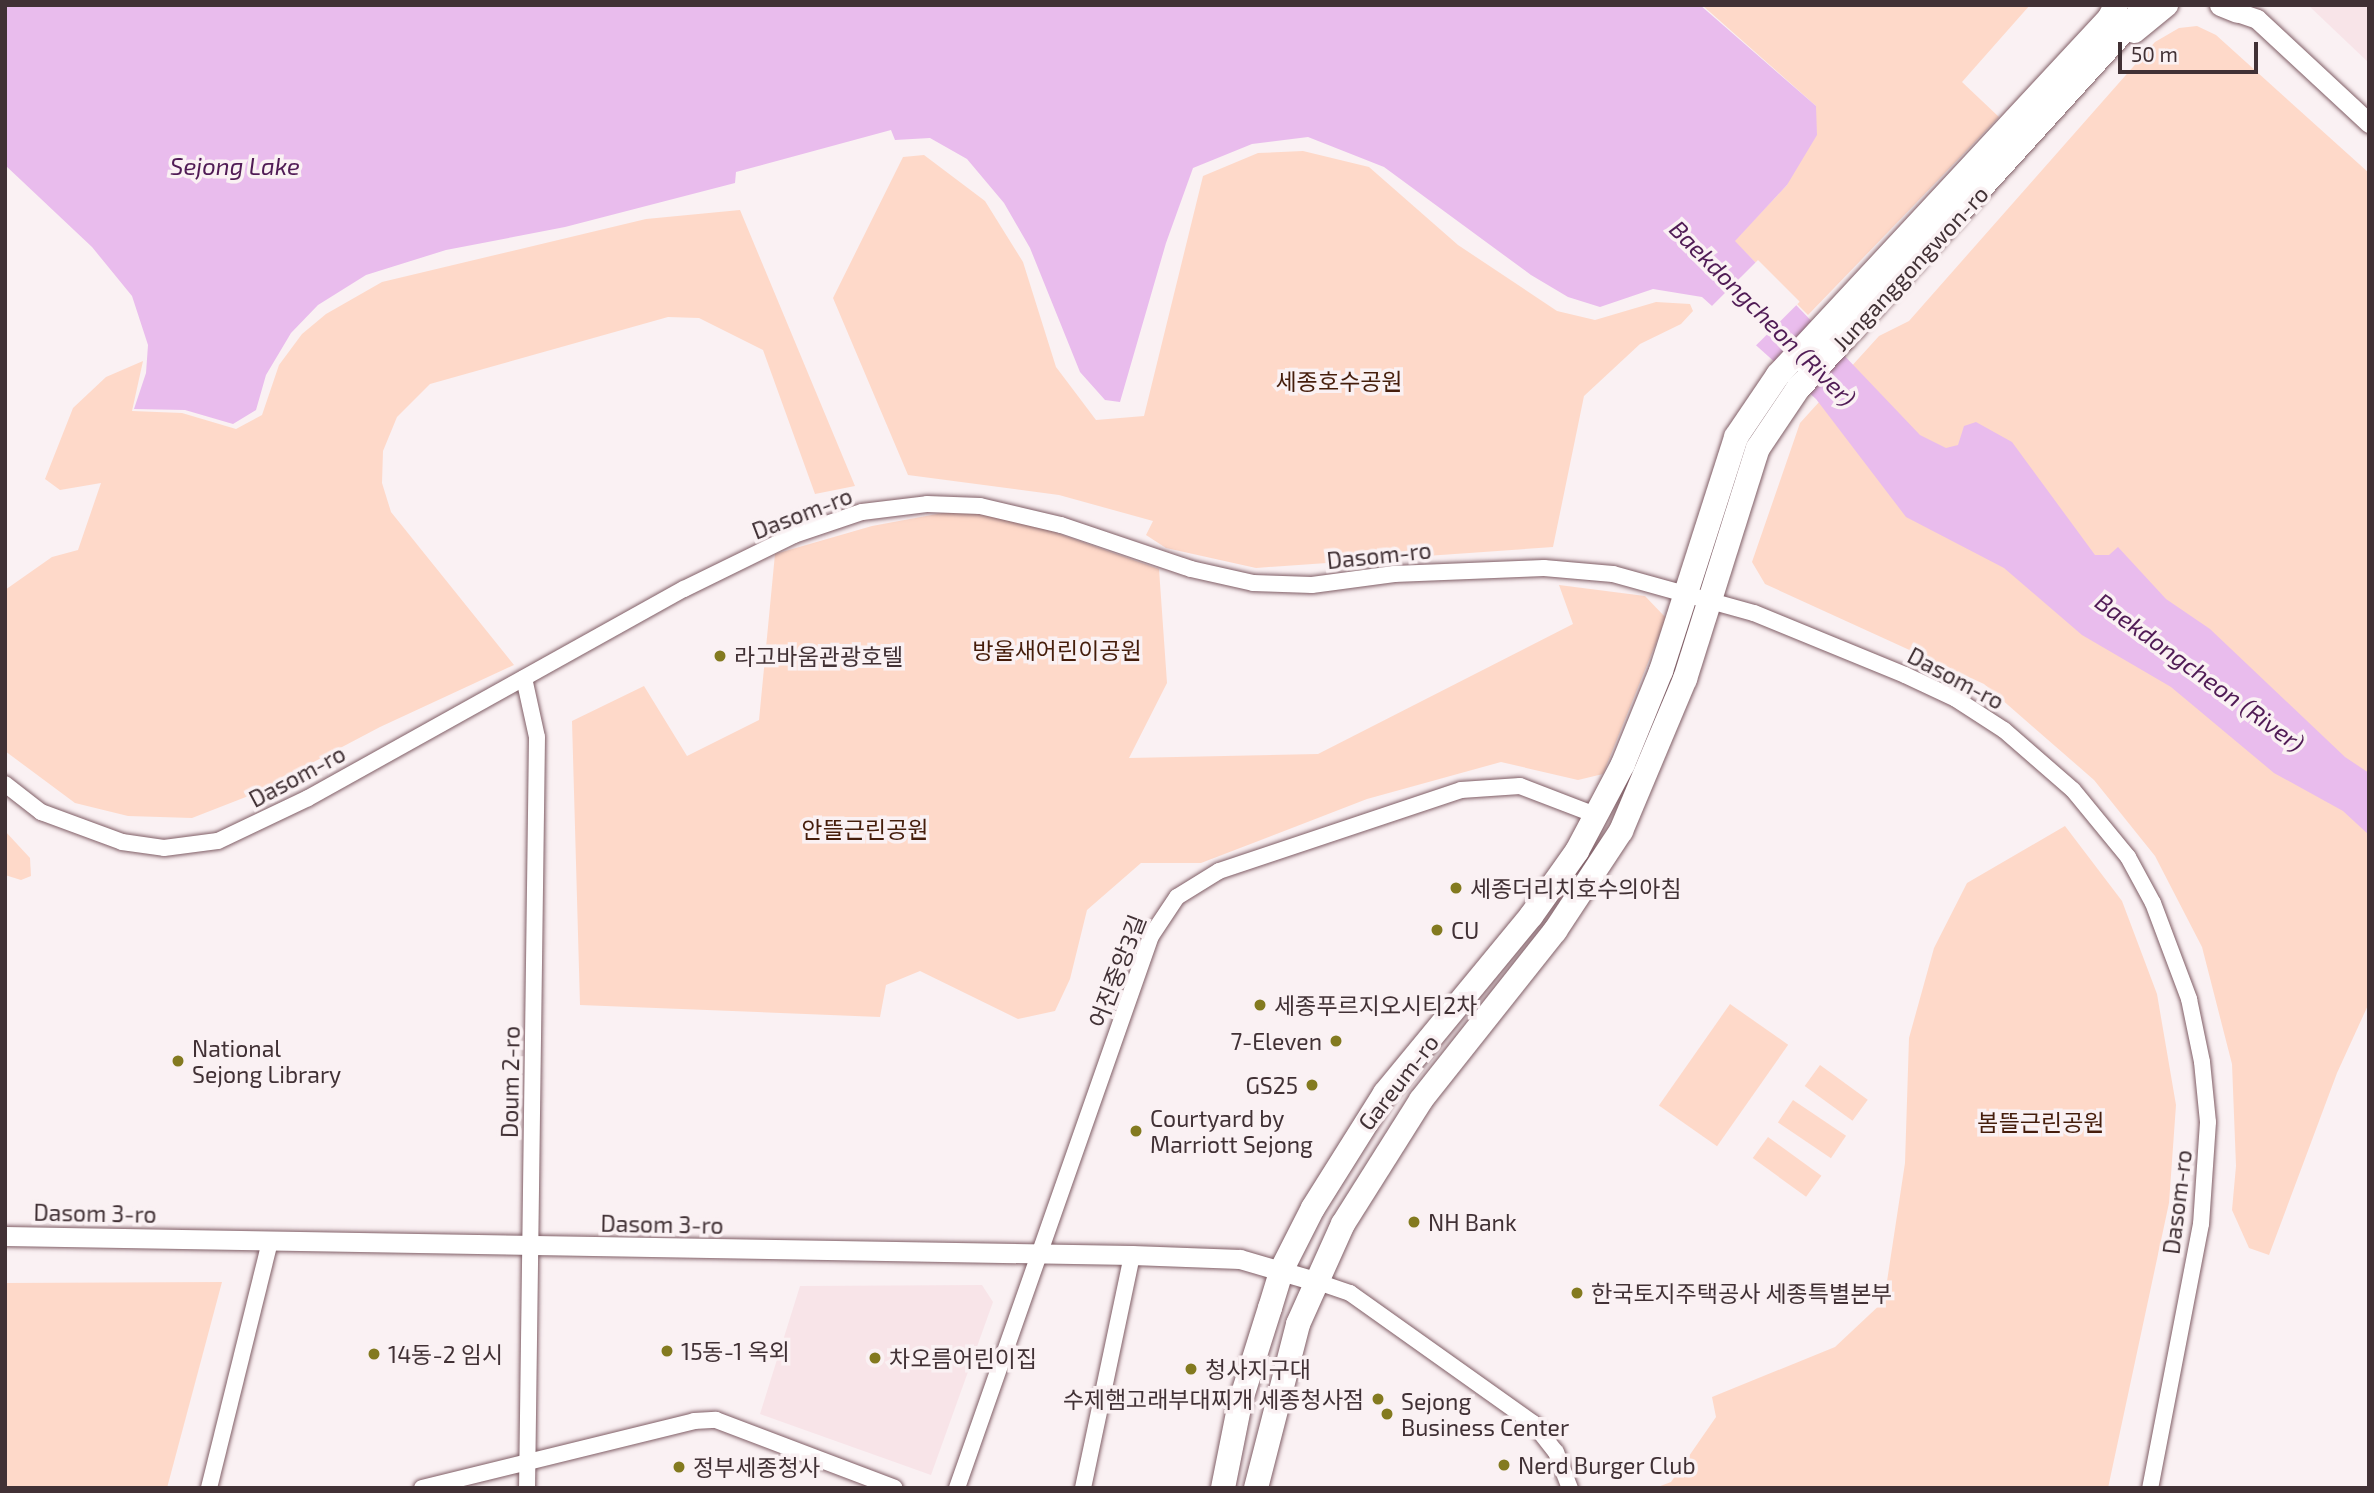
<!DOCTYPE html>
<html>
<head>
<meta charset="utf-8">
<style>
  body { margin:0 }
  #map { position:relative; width:2374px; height:1493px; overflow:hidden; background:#faf1f3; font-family:"Exo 2","Noto Sans KR",sans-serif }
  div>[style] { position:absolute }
  .built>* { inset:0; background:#f8e4e8 }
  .green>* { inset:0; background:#fed9c9; transform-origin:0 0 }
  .water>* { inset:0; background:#e9bced }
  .pier>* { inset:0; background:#faf1f3; transform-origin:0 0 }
  .roads { filter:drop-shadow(0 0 2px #805e66) drop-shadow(0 0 2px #805e66) }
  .minor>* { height:16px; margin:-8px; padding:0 8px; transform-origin:8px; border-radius:8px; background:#fff }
  .tertiary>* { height:19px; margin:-9.5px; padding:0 9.5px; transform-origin:9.5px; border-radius:9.5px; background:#fff }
  .secondary>* { height:21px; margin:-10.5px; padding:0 10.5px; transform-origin:10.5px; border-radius:10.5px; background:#fff }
  .primary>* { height:24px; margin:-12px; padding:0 12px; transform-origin:12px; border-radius:12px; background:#fff }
  .dots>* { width:19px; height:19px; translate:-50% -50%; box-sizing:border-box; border:4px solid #faf1f3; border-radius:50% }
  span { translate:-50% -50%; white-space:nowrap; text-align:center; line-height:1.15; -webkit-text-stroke:7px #faf1f3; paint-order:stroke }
  .street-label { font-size:23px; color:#413135 }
  .park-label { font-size:23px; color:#451d0b }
  .poi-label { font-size:23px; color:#413135 }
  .left { translate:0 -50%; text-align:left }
  .right { translate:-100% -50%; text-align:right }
  .water-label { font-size:24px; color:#501b55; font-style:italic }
  .frame { position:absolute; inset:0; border:7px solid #413135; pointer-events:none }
  .scale { position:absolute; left:2118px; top:42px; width:140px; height:32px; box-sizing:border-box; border:4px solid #413135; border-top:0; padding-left:9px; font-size:21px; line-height:24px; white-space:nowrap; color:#413135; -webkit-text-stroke:5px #faf1f3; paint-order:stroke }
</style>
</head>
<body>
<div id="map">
  <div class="built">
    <i style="clip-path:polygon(2308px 5px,2369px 5px,2369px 63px)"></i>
    <i style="clip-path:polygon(982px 1285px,993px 1302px,931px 1475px,760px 1414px,800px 1286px)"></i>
  </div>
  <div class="green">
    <i style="clip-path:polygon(1702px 5px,2030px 5px,1962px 82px,1999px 117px,1808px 315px,1734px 241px,1787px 185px,1816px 106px)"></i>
    <i style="clip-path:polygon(2197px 26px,2216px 35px,2369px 173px,2369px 1003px,2337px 1073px,2269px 1255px,2249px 1248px,2232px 1210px,2236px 1166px,2232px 1064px,2202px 947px,2155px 856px,2094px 780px,1984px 684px,1765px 584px,1752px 562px,1800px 423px,1879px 336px,1909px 321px,2155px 42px,2179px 28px)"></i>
    <i style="clip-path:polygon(1303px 151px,1369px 167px,1458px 245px,1557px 311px,1595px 320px,1656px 302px,1690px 304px,1693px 311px,1681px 324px,1640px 344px,1584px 396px,1553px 547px,1256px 568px,1166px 548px,1146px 535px,1153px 521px,1059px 495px,908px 475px,833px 298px,903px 157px,924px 155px,985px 201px,1023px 262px,1056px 367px,1096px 420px,1144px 416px,1203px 176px,1258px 153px)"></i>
    <i style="clip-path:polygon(740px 210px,855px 486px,815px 494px,763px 350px,699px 318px,668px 317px,430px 384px,397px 417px,383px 451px,382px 483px,391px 512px,514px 665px,380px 727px,251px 795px,192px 818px,128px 816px,75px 803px,5px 751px,5px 590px,52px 557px,78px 550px,101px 483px,60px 490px,45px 479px,73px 408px,106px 377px,143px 361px,132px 411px,182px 413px,236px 429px,262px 415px,279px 365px,302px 334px,326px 314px,382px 282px,646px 219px)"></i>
    <i style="clip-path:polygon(980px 506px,1159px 569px,1167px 683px,1129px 758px,1318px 754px,1573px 624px,1559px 585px,1645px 596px,1666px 618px,1603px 774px,1578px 780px,1501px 762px,1367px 799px,1201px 863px,1141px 863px,1087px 910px,1070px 979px,1055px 1011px,1018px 1019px,920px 971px,886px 985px,880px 1017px,580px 1005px,572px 721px,644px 686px,687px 756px,759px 720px,775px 554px,872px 526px)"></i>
    <i style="clip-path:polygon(2065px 826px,2122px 901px,2157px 994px,2176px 1105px,2169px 1203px,2108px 1488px,1655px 1488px,1671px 1482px,1716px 1417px,1712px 1397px,1835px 1347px,1884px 1301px,1905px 1163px,1909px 1038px,1934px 948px,1967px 883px)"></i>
    <i style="clip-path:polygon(5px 831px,30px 858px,31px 876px,21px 880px,5px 875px)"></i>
    <i style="left:1730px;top:1004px;width:71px;height:124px;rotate:35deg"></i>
    <i style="left:1820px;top:1065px;width:59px;height:26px;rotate:36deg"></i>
    <i style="left:1793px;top:1100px;width:64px;height:27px;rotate:34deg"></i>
    <i style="left:1768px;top:1137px;width:66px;height:26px;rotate:36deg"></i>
    <i style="clip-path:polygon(222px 1282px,167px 1488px,5px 1488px,5px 1283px)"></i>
  </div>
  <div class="water">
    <i style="clip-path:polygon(5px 5px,1700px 5px,1816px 106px,1817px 135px,1787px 185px,1735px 241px,1920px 435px,1946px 448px,1958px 445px,1964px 426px,1976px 422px,2012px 442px,2095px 555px,2109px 555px,2118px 547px,2166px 599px,2210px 629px,2345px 757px,2369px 773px,2369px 835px,2343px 811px,2274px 773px,2171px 687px,2082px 635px,2004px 568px,1906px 517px,1816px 399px,1702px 297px,1653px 289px,1600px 307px,1568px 297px,1531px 275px,1384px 167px,1308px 137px,1252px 144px,1193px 168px,1166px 243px,1120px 402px,1105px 400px,1080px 372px,1030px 248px,1004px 203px,967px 159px,930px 138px,895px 140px,891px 130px,736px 172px,735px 183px,565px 227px,446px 250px,366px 275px,318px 305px,291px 333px,266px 375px,256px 410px,233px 424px,185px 410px,134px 409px,146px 373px,148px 345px,132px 296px,92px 247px,5px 165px)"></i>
  </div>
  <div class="pier">
    <i style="left:1758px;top:260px;width:59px;height:68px;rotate:45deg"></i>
  </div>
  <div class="roads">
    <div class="minor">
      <i style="left:524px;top:678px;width:60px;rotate:77.6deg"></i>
      <i style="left:537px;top:737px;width:751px;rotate:90.76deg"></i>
      <i style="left:5px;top:784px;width:46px;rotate:37.9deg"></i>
      <i style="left:41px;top:812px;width:86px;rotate:20.3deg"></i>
      <i style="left:122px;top:842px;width:42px;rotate:8.1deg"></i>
      <i style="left:164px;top:848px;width:54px;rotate:-7.4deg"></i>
      <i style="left:218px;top:841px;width:100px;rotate:-25.5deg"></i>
      <i style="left:308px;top:798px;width:430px;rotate:-29.1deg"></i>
      <i style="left:684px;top:589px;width:123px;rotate:-26.1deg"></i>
      <i style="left:794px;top:535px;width:72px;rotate:-18.7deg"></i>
      <i style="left:862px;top:512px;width:65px;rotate:-7deg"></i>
      <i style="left:927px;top:504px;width:53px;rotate:2.2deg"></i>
      <i style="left:980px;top:506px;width:83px;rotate:13.2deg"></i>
      <i style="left:1061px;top:525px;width:137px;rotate:18.7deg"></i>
      <i style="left:1191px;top:569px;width:64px;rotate:12.7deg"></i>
      <i style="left:1253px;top:583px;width:59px;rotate:1.9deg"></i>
      <i style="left:1312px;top:585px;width:83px;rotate:-7.6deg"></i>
      <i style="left:1394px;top:574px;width:150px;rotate:-2.3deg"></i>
      <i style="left:1544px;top:568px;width:69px;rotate:5deg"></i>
      <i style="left:1613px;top:574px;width:146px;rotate:15.5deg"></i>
      <i style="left:1754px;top:613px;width:163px;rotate:22.3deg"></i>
      <i style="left:1905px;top:675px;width:56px;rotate:25.2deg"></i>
      <i style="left:1956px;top:699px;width:57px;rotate:32.9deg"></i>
      <i style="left:2004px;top:730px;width:91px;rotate:41deg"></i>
      <i style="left:2073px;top:790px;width:87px;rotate:50.6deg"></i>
      <i style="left:2128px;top:857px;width:52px;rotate:61.5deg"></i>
      <i style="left:2153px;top:903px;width:103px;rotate:69.4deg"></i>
      <i style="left:2189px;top:999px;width:64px;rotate:78.3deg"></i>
      <i style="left:2202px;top:1062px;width:60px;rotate:84.3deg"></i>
      <i style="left:2208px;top:1122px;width:102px;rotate:93.9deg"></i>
      <i style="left:2201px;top:1224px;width:269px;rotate:100.9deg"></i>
      <i style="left:1315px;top:1281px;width:37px;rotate:19deg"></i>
      <i style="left:1350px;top:1293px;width:224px;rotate:35.4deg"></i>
      <i style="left:1533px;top:1423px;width:37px;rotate:52deg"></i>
      <i style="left:1556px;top:1452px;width:39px;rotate:69deg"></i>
      <i style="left:209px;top:1488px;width:254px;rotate:-76.1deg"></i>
      <i style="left:422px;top:1488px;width:280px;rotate:-13.8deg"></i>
      <i style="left:694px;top:1421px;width:22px;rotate:-3deg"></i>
      <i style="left:716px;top:1420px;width:191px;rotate:20.8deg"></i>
      <i style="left:957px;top:1488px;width:585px;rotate:-70.64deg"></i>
      <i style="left:1151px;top:936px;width:47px;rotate:-56.3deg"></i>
      <i style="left:1177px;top:897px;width:49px;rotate:-31.8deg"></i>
      <i style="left:1219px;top:871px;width:255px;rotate:-18.5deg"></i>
      <i style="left:1461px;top:790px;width:59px;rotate:-3.9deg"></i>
      <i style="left:1520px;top:786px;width:84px;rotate:21deg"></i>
      <i style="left:1083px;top:1488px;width:238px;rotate:-78.1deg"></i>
    </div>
    <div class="tertiary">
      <i style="left:2237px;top:12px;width:21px;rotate:19deg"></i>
      <i style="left:2257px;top:19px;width:153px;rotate:42.9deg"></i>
      <i style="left:5px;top:1236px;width:1127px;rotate:0.97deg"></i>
      <i style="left:1132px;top:1255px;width:108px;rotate:2.1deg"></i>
      <i style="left:1240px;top:1259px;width:78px;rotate:16.3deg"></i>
    </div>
    <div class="secondary">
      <i style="left:2220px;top:5px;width:18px;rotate:22deg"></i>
      <i style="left:2134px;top:32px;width:43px;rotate:-39.3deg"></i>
    </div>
    <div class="primary">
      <i style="left:1223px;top:1488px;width:87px;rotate:-78.7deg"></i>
      <i style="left:1240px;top:1403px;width:100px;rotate:-72.5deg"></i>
      <i style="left:1270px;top:1308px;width:41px;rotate:-72.9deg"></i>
      <i style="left:1282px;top:1269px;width:68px;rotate:-63.1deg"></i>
      <i style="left:1313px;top:1208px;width:136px;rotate:-57.9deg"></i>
      <i style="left:1385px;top:1093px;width:229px;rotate:-50.5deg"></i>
      <i style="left:1531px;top:916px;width:80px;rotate:-54.7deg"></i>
      <i style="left:1577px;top:851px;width:98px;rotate:-62.1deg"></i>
      <i style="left:1623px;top:764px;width:100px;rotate:-67.8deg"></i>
      <i style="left:1661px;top:671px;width:246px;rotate:-72.2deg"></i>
      <i style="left:1736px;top:437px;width:75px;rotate:-55.9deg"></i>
      <i style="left:1778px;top:375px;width:486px;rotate:-47.1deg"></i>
      <i style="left:2109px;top:19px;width:16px;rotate:-63deg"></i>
      <i style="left:1256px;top:1488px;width:169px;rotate:-75.6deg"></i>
      <i style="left:1298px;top:1324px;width:110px;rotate:-65.8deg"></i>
      <i style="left:1343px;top:1224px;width:146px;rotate:-57.8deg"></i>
      <i style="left:1421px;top:1100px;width:216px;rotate:-51.6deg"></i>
      <i style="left:1555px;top:931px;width:120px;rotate:-56.6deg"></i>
      <i style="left:1621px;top:831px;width:165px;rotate:-67.2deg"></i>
      <i style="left:1685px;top:679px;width:242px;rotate:-72.5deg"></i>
      <i style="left:1758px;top:448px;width:70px;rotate:-56.1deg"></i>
      <i style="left:1797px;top:390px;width:520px;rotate:-47.73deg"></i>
    </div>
  </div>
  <div class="dots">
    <i style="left:720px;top:656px;background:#837a1f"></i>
    <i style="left:1456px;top:888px;background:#837a1f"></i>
    <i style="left:1437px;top:930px;background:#837a1f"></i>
    <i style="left:1260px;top:1005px;background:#837a1f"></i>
    <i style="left:1336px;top:1041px;background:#837a1f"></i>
    <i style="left:178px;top:1061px;background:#837a1f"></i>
    <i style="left:1312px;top:1085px;background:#837a1f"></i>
    <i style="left:1136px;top:1131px;background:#837a1f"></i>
    <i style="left:1414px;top:1222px;background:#837a1f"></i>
    <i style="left:1577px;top:1293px;background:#837a1f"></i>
    <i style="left:667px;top:1351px;background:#837a1f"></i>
    <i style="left:374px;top:1354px;background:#837a1f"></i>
    <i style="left:875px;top:1358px;background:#837a1f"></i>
    <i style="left:1191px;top:1369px;background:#837a1f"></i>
    <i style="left:1378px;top:1399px;background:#837a1f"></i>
    <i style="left:1387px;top:1414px;background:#837a1f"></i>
    <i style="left:1504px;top:1465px;background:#837a1f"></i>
    <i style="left:679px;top:1467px;background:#837a1f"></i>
  </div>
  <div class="street-label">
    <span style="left:1910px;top:268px;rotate:-47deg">Junganggongwon-ro</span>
    <span style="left:802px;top:513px;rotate:-21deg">Dasom-ro</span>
    <span style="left:1379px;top:555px;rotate:-6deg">Dasom-ro</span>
    <span style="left:1956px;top:678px;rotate:28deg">Dasom-ro</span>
    <span style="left:297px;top:776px;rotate:-28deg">Dasom-ro</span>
    <span style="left:1117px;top:971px;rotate:-69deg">어진중앙3길</span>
    <span style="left:510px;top:1082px;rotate:-89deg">Doum 2-ro</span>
    <span style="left:1398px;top:1082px;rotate:-52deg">Gareum-ro</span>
    <span style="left:2177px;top:1202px;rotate:-83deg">Dasom-ro</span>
    <span style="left:95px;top:1213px;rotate:1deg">Dasom 3-ro</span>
    <span style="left:662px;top:1224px;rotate:1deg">Dasom 3-ro</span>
  </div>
  <div class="park-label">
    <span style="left:1339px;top:381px">세종호수공원</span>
    <span style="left:1057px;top:650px">방울새어린이공원</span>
    <span style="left:865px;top:829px">안뜰근린공원</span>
    <span style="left:2041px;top:1122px">봄뜰근린공원</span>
  </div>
  <div class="poi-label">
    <span class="left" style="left:734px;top:656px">라고바움관광호텔</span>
    <span class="left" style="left:1470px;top:888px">세종더리치호수의아침</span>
    <span class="left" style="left:1451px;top:930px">CU</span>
    <span class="left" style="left:1274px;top:1005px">세종푸르지오시티2차</span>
    <span class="right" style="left:1322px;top:1041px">7-Eleven</span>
    <span class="left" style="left:192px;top:1061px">National<br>Sejong Library</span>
    <span class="right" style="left:1298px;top:1085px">GS25</span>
    <span class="left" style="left:1150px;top:1131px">Courtyard by<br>Marriott Sejong</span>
    <span class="left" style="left:1428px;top:1222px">NH Bank</span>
    <span class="left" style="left:1591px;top:1293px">한국토지주택공사 세종특별본부</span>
    <span class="left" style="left:681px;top:1351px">15동-1 옥외</span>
    <span class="left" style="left:388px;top:1354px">14동-2 임시</span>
    <span class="left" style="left:889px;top:1358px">차오름어린이집</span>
    <span class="left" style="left:1205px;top:1369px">청사지구대</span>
    <span class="right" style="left:1364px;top:1399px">수제햄고래부대찌개 세종청사점</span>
    <span class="left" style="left:1401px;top:1414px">Sejong<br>Business Center</span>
    <span class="left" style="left:1518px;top:1465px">Nerd Burger Club</span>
    <span class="left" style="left:693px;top:1467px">정부세종청사</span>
  </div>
  <div class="water-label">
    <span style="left:235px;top:166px">Sejong Lake</span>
    <span style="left:1763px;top:313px;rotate:45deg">Baekdongcheon (River)</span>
    <span style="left:2200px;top:672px;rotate:36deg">Baekdongcheon (River)</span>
  </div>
  <div class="frame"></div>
  <div class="scale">50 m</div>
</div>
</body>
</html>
